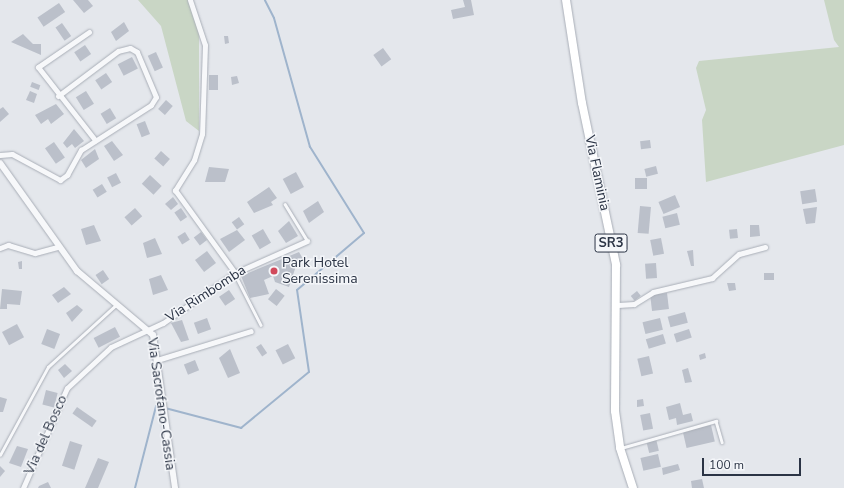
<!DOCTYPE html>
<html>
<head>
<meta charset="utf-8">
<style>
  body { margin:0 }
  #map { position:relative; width:844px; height:488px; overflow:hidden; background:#e4e7ec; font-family:"Nunito Sans",sans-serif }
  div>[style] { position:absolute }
  .green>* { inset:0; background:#c9d6c5 }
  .stream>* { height:2px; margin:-1px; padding:0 1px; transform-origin:1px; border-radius:1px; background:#9fb4cc }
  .building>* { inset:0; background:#bbc0ca; transform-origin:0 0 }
  .roads { filter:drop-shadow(0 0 1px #a9aeb7) drop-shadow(0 0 1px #a9aeb7) }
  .service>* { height:2.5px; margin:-1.25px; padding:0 1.25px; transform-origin:1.25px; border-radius:1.25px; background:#f7f8fa }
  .minor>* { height:5px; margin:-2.5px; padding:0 2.5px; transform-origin:2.5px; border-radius:2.5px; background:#f7f8fa }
  .tertiary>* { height:6px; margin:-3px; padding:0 3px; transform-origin:3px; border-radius:3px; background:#f7f8fa }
  .primary>* { height:8px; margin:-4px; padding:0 4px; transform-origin:4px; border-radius:4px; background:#fff }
  .dots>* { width:11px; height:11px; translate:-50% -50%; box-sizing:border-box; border:2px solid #f4f6f9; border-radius:50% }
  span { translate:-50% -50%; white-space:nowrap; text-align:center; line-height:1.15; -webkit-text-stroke:3px #f4f6f9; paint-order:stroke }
  .shield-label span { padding:1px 3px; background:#f4f6f9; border:1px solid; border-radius:3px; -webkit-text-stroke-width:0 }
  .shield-label { font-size:13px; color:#2b3445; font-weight:700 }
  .street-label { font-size:14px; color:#2b3445 }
  .poi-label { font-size:14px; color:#2b3445 }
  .left { translate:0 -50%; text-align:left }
  .scale { position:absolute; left:702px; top:458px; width:99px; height:18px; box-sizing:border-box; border:2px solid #2b3445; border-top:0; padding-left:5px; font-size:12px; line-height:14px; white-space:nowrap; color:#2b3445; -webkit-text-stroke:3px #f4f6f9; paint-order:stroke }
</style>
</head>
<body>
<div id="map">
  <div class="green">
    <i style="clip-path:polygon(138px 0,188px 0,199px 27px,199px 131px,186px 121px,161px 26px)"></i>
    <i style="clip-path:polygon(824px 0,844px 0,844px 145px,706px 182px,702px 120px,706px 110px,696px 68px,699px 61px,839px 47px,834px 40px)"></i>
  </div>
  <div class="stream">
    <i style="left:165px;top:408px;width:79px;rotate:14.7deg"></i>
    <i style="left:241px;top:428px;width:88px;rotate:-39.5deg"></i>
    <i style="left:309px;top:372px;width:83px;rotate:-98.3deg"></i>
    <i style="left:297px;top:290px;width:88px;rotate:-40.4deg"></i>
    <i style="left:364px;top:233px;width:102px;rotate:-122.1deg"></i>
    <i style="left:310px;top:147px;width:134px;rotate:-105.6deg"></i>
    <i style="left:274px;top:18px;width:20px;rotate:-117deg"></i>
    <i style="left:135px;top:488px;width:85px;rotate:-75.6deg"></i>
    <i style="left:156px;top:406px;width:5px;rotate:11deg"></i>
  </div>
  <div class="building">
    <i style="clip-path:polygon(73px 0,88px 0,93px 6px,84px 13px)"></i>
    <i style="clip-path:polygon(463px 0,471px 0,474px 15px,453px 19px,451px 10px,465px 7px)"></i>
    <i style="left:59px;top:3px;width:11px;height:26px;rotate:56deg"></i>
    <i style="clip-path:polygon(124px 22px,129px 31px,116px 41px,111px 32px)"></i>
    <i style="left:62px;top:23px;width:16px;height:8px;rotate:55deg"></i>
    <i style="clip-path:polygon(23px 34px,33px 44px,41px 44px,41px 55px,11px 42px)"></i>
    <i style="clip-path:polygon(224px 36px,228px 36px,229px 43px,225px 44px)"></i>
    <i style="left:85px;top:45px;width:11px;height:13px;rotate:56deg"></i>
    <i style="left:383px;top:48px;width:14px;height:12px;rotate:54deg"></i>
    <i style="left:156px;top:52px;width:17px;height:9px;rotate:66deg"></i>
    <i style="left:132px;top:57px;width:13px;height:16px;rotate:63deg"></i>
    <i style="left:106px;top:73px;width:11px;height:13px;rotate:56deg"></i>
    <i style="left:209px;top:75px;width:9px;height:15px"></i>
    <i style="clip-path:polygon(237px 76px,239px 83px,232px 85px,231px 77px)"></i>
    <i style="left:32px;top:82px;width:9px;height:5px;rotate:21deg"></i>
    <i style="clip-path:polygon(30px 91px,37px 94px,34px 103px,26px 100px)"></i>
    <i style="left:86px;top:91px;width:15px;height:12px;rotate:58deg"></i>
    <i style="left:166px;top:100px;width:9px;height:12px;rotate:41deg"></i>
    <i style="clip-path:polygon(56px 104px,64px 114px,51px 124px,48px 119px,41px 124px,35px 115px)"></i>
    <i style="clip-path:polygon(3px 107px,9px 114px,0 122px,0 109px)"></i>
    <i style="left:110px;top:108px;width:12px;height:11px;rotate:59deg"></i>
    <i style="left:145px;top:121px;width:14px;height:9px;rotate:69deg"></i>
    <i style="clip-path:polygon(74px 129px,84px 141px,75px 148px,72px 144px,67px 148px,63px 143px)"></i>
    <i style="left:650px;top:140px;width:8px;height:10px;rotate:83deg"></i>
    <i style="clip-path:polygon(112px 141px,123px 155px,114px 161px,104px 146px)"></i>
    <i style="left:54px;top:142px;width:19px;height:11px;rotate:55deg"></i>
    <i style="clip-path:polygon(95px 149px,99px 159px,86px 168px,81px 160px)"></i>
    <i style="left:161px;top:151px;width:12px;height:10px;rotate:42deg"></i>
    <i style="left:656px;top:166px;width:8px;height:12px;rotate:76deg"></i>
    <i style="clip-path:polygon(209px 167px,229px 169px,225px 182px,205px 182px)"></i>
    <i style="left:296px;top:172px;width:17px;height:15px;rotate:62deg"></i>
    <i style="left:116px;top:173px;width:11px;height:10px;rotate:63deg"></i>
    <i style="left:150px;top:175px;width:16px;height:12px;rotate:43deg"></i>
    <i style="left:635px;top:178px;width:12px;height:11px"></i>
    <i style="left:102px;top:184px;width:9px;height:11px;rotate:58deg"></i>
    <i style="clip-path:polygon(269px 187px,277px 198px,271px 202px,273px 205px,254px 213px,247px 202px)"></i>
    <i style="left:815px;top:189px;width:13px;height:15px;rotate:81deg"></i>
    <i style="left:675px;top:195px;width:13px;height:18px;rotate:67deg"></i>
    <i style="clip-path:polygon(173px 197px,178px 204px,171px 210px,165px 204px)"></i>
    <i style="clip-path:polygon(318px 201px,324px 212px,309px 223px,303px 211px)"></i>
    <i style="left:640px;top:206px;width:11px;height:27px;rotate:5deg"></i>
    <i style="clip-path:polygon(817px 207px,815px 223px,806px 224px,803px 209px)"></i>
    <i style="left:135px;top:208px;width:11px;height:14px;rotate:49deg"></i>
    <i style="left:181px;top:208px;width:11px;height:8px;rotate:56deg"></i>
    <i style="left:677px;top:213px;width:12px;height:15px;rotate:76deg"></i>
    <i style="left:239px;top:217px;width:9px;height:9px;rotate:54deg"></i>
    <i style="clip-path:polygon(289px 221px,298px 236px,286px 243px,278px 231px)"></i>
    <i style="clip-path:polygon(94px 225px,101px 241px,86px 245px,81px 229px)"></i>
    <i style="clip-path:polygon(750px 225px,759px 225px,760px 236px,750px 237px)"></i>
    <i style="left:263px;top:229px;width:16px;height:13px;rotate:60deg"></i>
    <i style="left:737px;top:229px;width:9px;height:8px;rotate:84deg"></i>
    <i style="clip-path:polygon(237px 230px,245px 240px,229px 252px,220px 239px)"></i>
    <i style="left:185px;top:232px;width:9px;height:9px;rotate:58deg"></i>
    <i style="left:201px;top:232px;width:10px;height:9px;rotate:53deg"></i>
    <i style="clip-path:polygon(155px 238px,162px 254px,147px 258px,143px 243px)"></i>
    <i style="left:661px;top:238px;width:16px;height:11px;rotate:79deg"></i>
    <i style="clip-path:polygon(693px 250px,694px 266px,691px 266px,687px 251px)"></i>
    <i style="left:207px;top:251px;width:15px;height:15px;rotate:53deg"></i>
    <i style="clip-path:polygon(299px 252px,303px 259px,291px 264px,296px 266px,289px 287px,275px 282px,273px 276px,264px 280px,269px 294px,250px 298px,241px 276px)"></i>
    <i style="clip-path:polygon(22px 261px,22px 269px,19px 269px,18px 262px)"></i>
    <i style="left:656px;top:263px;width:15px;height:11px;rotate:86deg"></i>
    <i style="left:103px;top:270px;width:11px;height:9px;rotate:56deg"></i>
    <i style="left:774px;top:273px;width:7px;height:10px;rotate:90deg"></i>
    <i style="clip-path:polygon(161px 275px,168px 290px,153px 295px,149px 279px)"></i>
    <i style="clip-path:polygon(727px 283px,735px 283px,736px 290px,729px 291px)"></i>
    <i style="clip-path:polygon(64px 287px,71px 294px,58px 303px,52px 295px)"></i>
    <i style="clip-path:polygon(2px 289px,22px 291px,20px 305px,7px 304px,7px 309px,0 309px)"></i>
    <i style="left:276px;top:289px;width:11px;height:13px;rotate:38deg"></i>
    <i style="left:229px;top:290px;width:11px;height:12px;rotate:56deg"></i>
    <i style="left:637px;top:291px;width:6px;height:8px;rotate:51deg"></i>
    <i style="left:667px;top:293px;width:16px;height:17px;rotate:83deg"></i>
    <i style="clip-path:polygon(77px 305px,83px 310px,72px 322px,66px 313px)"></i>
    <i style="left:685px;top:312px;width:11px;height:18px;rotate:75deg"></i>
    <i style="left:207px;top:318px;width:12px;height:14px;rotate:70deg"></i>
    <i style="left:660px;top:318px;width:12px;height:18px;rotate:76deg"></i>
    <i style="clip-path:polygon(182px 320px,189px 340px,181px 342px,171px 323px)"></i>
    <i style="left:17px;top:324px;width:15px;height:17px;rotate:62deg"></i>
    <i style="left:115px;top:327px;width:11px;height:24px;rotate:63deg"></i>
    <i style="left:47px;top:329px;width:14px;height:16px;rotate:21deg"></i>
    <i style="left:689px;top:329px;width:9px;height:16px;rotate:72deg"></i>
    <i style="left:663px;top:334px;width:10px;height:18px;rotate:73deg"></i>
    <i style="left:261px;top:344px;width:11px;height:6px;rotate:56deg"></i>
    <i style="left:288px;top:344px;width:16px;height:14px;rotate:63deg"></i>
    <i style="clip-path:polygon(230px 349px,240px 373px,228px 378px,219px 358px)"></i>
    <i style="clip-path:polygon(705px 353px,706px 358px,700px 360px,699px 355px)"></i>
    <i style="left:649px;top:356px;width:18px;height:12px;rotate:77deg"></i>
    <i style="left:195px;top:360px;width:11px;height:12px;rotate:68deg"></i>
    <i style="clip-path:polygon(65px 364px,72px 371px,64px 378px,58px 370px)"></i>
    <i style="clip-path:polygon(688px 368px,692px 382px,685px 383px,682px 370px)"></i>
    <i style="left:46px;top:390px;width:12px;height:15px;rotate:14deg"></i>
    <i style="clip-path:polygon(0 397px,7px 399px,3px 412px,0 412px)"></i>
    <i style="clip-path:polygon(643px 399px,644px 406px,637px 407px,637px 400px)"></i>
    <i style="clip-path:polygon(680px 403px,683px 415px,691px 413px,693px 421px,677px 425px,676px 418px,669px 420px,666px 407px)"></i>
    <i style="left:77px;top:407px;width:24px;height:8px;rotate:35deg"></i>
    <i style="left:650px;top:413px;width:16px;height:10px;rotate:79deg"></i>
    <i style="left:711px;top:425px;width:17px;height:29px;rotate:77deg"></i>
    <i style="left:656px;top:439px;width:12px;height:10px;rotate:76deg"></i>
    <i style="left:70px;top:441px;width:13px;height:26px;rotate:18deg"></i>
    <i style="clip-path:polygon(17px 446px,28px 449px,21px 467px,9px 463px)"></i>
    <i style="left:658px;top:454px;width:13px;height:18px;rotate:77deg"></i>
    <i style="clip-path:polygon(98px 458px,109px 462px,98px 488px,85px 488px)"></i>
    <i style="clip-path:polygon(678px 464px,680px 470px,663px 475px,662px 468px)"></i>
    <i style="clip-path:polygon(0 466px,5px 471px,0 477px)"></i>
    <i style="clip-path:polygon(702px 479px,704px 488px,692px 488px,691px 481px)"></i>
    <i style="clip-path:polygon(48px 482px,51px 488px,38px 488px,39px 486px)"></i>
  </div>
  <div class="roads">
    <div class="service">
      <i style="left:285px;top:204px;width:42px;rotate:58.6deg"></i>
      <i style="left:235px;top:274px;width:57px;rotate:63deg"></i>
      <i style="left:621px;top:448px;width:99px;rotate:-15.9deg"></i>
      <i style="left:716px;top:421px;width:22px;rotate:74deg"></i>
      <i style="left:0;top:455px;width:100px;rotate:-61.4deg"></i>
      <i style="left:48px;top:367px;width:93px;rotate:-42.4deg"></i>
    </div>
    <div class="minor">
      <i style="left:190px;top:0;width:47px;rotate:71.6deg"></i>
      <i style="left:205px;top:45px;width:89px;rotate:91.9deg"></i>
      <i style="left:202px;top:134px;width:27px;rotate:107deg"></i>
      <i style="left:194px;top:160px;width:36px;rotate:122deg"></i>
      <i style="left:175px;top:190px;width:102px;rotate:54.1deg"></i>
      <i style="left:89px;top:32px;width:62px;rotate:145.5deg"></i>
      <i style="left:38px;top:67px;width:93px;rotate:52deg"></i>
      <i style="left:0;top:155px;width:12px;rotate:-5deg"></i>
      <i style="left:12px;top:154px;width:55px;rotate:28.4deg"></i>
      <i style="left:60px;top:180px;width:9px;rotate:-36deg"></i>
      <i style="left:67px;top:175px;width:29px;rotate:-61deg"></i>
      <i style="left:81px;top:150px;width:83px;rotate:-32.7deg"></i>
      <i style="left:151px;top:105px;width:9px;rotate:-58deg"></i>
      <i style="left:156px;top:97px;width:49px;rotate:-112.9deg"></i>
      <i style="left:137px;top:52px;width:8px;rotate:-150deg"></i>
      <i style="left:130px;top:48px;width:12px;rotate:166deg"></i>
      <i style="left:118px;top:51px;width:75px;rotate:143.1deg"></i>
      <i style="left:0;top:248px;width:9px;rotate:-21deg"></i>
      <i style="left:8px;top:245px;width:28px;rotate:17deg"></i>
      <i style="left:35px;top:253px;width:24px;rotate:-15deg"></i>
      <i style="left:618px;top:305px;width:16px;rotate:-4deg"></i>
      <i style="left:634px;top:304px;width:22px;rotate:-32deg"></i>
      <i style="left:653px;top:292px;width:61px;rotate:-13.3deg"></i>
      <i style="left:712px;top:278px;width:36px;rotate:-42deg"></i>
      <i style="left:739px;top:254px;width:27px;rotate:-15deg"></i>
      <i style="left:157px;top:360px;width:98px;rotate:-17.1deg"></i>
      <i style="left:23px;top:488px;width:109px;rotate:-66.3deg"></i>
      <i style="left:67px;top:388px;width:60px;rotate:-43deg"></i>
      <i style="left:111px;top:347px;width:57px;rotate:-24.8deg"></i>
      <i style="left:163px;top:323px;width:88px;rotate:-34.8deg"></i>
      <i style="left:235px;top:273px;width:79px;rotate:-24deg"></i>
    </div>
    <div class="tertiary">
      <i style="left:0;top:163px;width:133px;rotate:54.5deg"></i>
      <i style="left:77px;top:271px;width:99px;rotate:40.1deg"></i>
      <i style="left:153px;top:335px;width:155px;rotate:81.8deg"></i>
    </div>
    <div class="primary">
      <i style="left:566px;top:0;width:104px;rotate:81.2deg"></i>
      <i style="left:582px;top:103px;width:166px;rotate:78.1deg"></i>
      <i style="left:616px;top:265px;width:146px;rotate:90.4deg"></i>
      <i style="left:615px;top:411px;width:37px;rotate:82deg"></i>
      <i style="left:620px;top:448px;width:42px;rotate:72deg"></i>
    </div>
  </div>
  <div class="dots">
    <i style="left:274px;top:271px;background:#d1495b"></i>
  </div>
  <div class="shield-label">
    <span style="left:611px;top:243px">SR3</span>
  </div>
  <div class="street-label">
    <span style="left:597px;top:173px;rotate:78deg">Via Flaminia</span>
    <span style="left:206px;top:294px;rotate:-33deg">Via Rimbomba</span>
    <span style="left:161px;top:404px;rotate:82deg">Via Sacrofano-Cassia</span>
    <span style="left:46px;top:435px;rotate:-66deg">Via del Bosco</span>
  </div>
  <div class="poi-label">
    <span class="left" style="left:282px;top:271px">Park Hotel<br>Serenissima</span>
  </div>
  <div class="scale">100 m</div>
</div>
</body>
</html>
